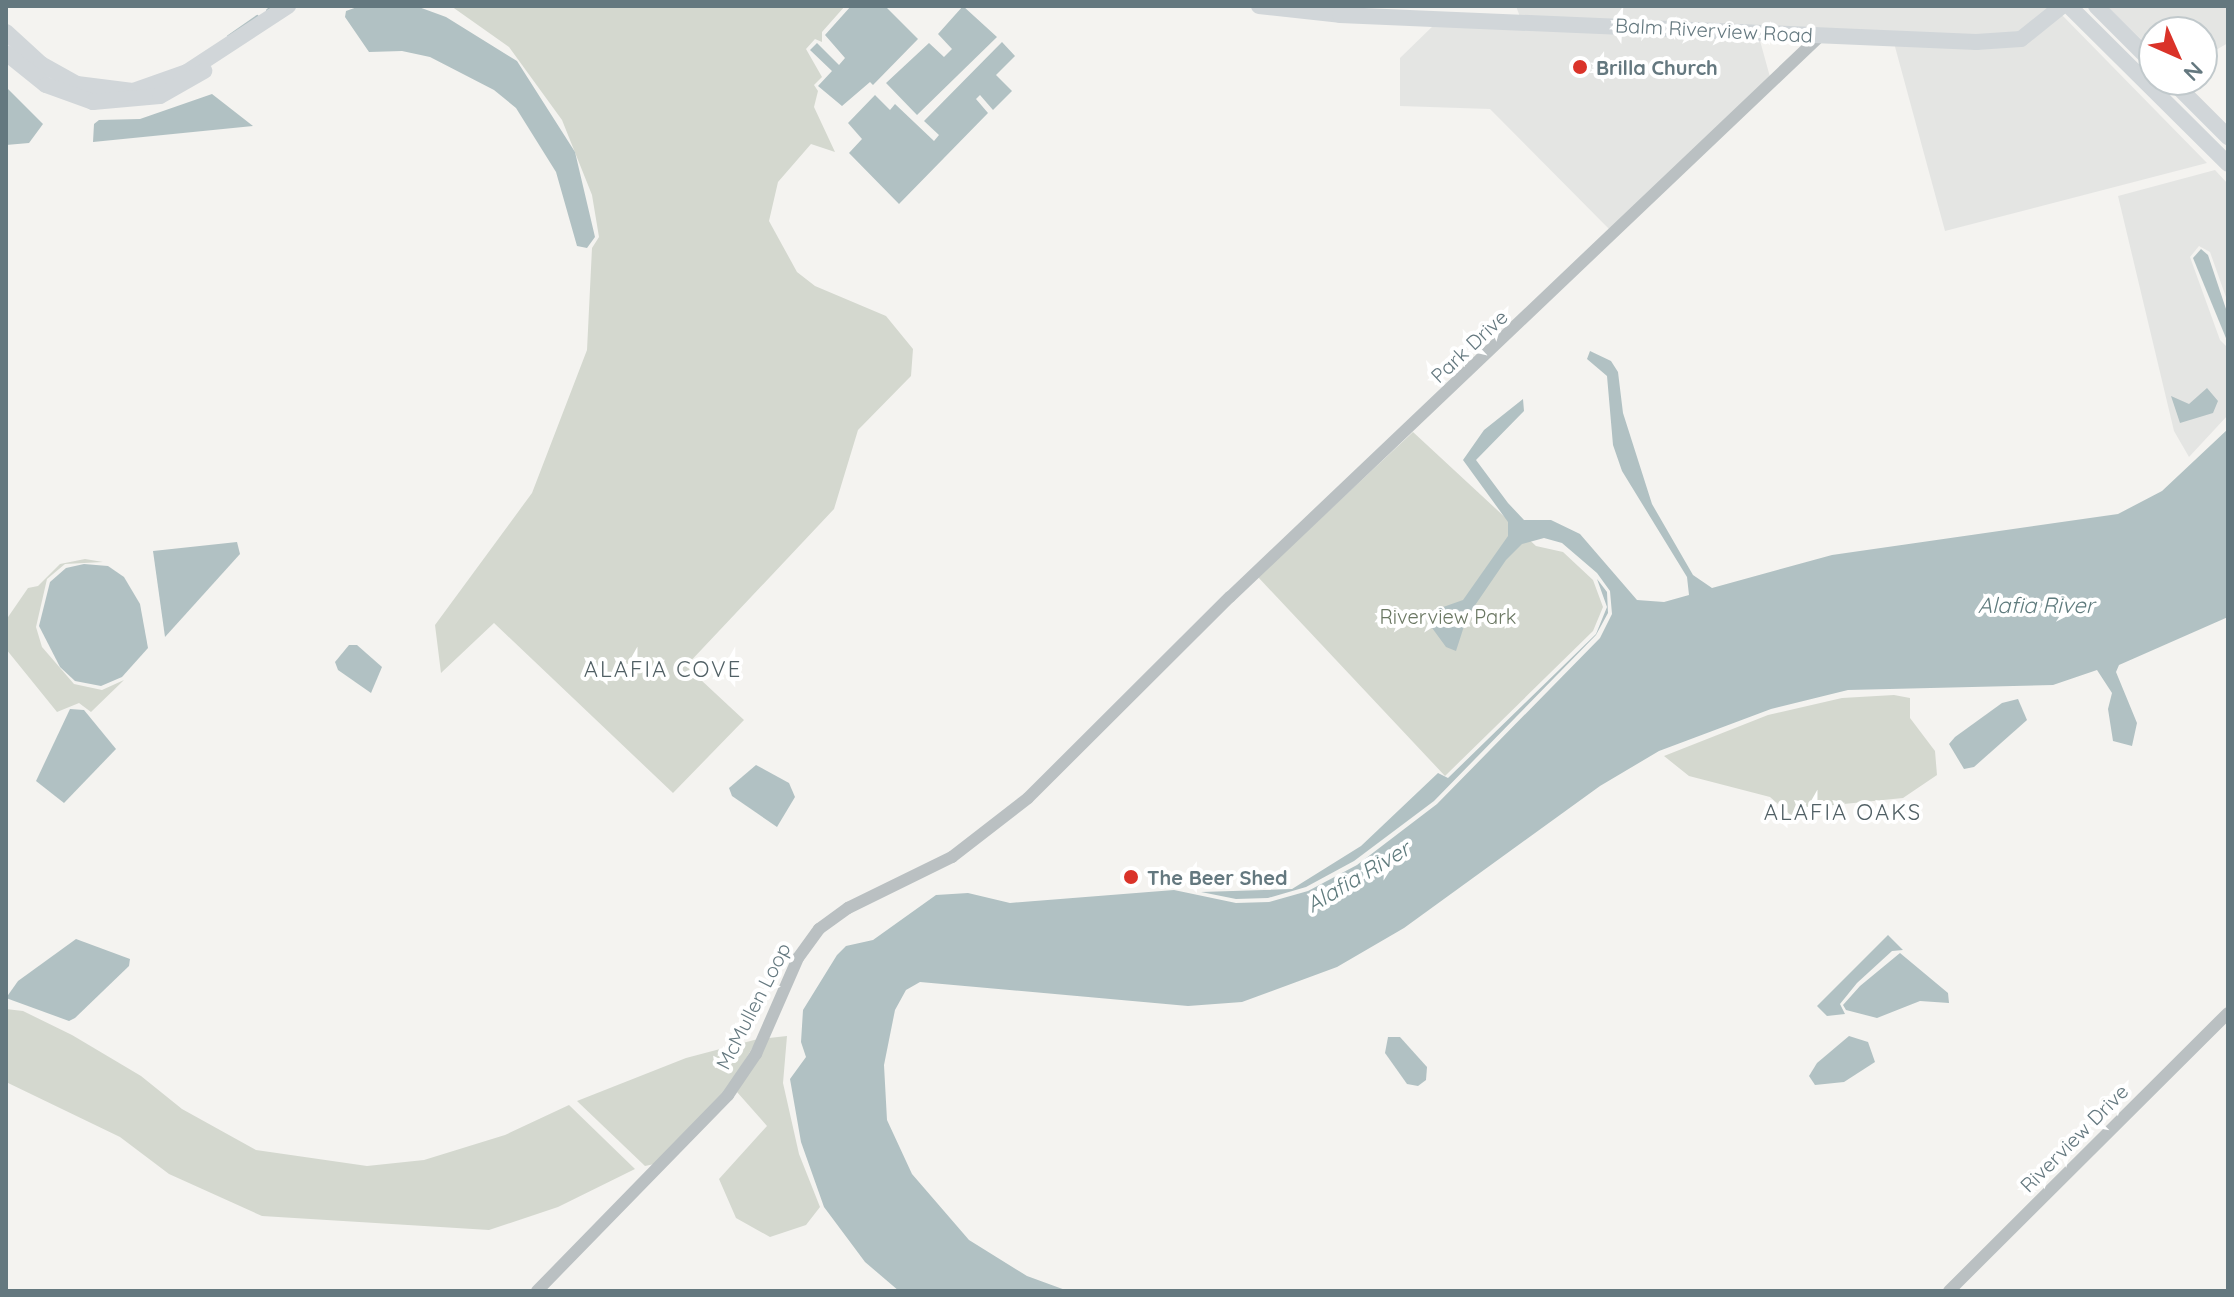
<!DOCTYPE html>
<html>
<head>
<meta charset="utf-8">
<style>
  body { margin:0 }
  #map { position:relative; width:2234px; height:1297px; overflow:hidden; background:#f4f3f0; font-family:Quicksand,sans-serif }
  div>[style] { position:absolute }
  .built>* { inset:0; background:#e4e5e3 }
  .green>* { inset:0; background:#d4d8cf }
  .water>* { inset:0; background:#b1c1c3 }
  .stream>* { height:3px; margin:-1.5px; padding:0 1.5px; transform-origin:1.5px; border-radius:1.5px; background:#b1c1c3 }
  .minor>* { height:12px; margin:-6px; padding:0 6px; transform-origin:6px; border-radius:6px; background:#bac0c2 }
  .major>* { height:16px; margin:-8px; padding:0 8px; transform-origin:8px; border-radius:8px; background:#d1d6d9 }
  .dots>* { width:22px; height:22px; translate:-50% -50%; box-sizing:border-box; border:4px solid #fff; border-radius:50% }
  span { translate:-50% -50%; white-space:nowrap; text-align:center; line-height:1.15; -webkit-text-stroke:8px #fff; paint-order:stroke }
  .street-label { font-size:20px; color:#64787f }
  .poi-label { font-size:20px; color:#64787f; font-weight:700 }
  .left { translate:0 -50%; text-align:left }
  .park-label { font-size:20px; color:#6a7762 }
  .water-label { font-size:22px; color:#5f7b7d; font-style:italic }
  .neighbourhood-label { font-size:22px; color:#516065; letter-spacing:2px }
  .frame { position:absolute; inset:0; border:8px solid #64787f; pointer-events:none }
  .north { position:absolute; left:2138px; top:16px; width:80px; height:80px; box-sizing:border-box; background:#fff; border:2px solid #c1c9cc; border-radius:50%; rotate:135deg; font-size:22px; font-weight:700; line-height:32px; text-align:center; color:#64787f }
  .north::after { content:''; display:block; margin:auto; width:28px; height:36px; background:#da3329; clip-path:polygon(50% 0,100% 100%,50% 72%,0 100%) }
</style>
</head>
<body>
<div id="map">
  <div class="built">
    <i style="clip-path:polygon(1516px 6px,2053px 6px,2039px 23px,2008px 37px,1520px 17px)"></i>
    <i style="clip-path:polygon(2107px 6px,2228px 6px,2228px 43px,2202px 58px,2202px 32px,2154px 32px,2154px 52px)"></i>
    <i style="clip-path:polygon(2061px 14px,2207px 163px,1945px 231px,1894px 43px,2033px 38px)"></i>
    <i style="clip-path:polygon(1436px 23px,1759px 37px,1770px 77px,1611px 231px,1490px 109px,1400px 106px,1400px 58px)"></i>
    <i style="clip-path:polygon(2215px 170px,2228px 184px,2228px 303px,2210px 252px,2199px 246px,2190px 257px,2220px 340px,2228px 348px,2228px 415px,2189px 457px,2174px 431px,2118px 196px)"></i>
  </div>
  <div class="green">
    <i style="clip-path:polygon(451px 6px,845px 6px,822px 32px,822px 42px,815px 39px,806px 49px,822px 77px,814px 85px,818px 91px,814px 107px,835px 152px,811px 144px,778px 182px,769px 221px,797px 272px,815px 286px,886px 316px,913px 349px,911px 376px,858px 430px,834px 509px,686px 666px,744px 720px,673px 793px,494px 623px,441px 673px,435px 625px,532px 493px,587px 350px,592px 248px,599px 237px,592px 195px,562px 120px,509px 47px)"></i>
    <i style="clip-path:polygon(1413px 432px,1536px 546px,1563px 552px,1593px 580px,1603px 607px,1593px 631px,1445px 776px,1258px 577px)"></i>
    <i style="clip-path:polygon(85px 559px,103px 562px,65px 564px,47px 579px,36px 627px,42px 647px,74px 684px,102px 690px,124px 680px,91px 712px,79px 703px,57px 712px,6px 649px,6px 620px,28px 588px,38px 586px,60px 564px)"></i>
    <i style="clip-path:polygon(1894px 695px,1910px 698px,1910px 718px,1935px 751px,1937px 775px,1903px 798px,1824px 806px,1792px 816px,1770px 797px,1689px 776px,1664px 756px,1768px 715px,1842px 698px)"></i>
    <i style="clip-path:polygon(6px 1009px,23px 1011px,72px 1035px,141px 1076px,182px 1109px,256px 1150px,367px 1166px,424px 1160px,505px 1135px,569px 1105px,635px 1169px,558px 1207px,489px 1230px,262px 1216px,169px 1174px,120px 1137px,6px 1082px)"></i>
    <i style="clip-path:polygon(787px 1036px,783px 1083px,799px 1154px,820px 1207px,806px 1225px,770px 1237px,736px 1218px,719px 1179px,767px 1126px,737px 1092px,769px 1038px)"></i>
    <i style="clip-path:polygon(758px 1039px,725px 1092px,659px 1163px,645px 1166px,577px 1101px,686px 1058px)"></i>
  </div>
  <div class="water">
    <i style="clip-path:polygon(360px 6px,416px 6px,446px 17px,517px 61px,575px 152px,595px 237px,587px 248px,577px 246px,556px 172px,516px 108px,494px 90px,430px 57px,402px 51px,369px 52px,345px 17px,346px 11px)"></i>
    <i style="clip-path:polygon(851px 6px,885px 6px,918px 39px,873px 85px,870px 82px,842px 106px,818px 86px,832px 71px,810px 50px,817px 43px,839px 65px,845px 58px,825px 35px)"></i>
    <i style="clip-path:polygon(963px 6px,997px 37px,917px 115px,886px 83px,929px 43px,944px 57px,952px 49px,938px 34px)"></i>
    <i style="clip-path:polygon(1002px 42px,1015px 56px,996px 75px,1012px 91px,993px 110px,980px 95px,976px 99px,988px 113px,899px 204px,849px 153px,862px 139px,848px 123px,875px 95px,890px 110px,895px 104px,934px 141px,939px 135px,924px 121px)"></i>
    <i style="clip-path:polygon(6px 87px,43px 124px,29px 143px,6px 145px)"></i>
    <i style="clip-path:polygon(212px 94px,253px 126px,93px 142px,94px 124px,99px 120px,140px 119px)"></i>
    <i style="clip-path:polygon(2201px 249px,2208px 255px,2228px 315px,2228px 343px,2193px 258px)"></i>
    <i style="clip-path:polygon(1590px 351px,1611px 361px,1618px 372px,1623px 413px,1652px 504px,1693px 575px,1712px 588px,1832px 555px,2118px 514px,2162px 491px,2228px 429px,2228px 617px,2119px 665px,2116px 672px,2137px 723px,2132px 746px,2113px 741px,2108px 709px,2112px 693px,2097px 670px,2053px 685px,1848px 690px,1771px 709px,1659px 751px,1600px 786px,1404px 928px,1337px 967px,1242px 1002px,1188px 1006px,920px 982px,906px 990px,895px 1010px,884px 1065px,887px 1120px,912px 1174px,969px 1240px,1027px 1276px,1068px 1291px,899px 1291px,865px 1262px,824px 1207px,801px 1142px,790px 1079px,806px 1057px,801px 1042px,803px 1010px,837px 955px,846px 946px,873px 940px,936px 895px,968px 893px,1010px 903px,1174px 890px,1236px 903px,1269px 902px,1308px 891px,1357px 865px,1437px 804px,1600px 638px,1612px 614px,1610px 591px,1597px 573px,1562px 543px,1544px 538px,1522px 544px,1506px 560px,1467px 617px,1456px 651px,1446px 647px,1427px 621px,1429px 612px,1463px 600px,1508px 536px,1508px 522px,1463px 460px,1484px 430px,1523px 399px,1524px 411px,1476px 460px,1508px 503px,1524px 520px,1551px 520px,1580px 534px,1637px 600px,1664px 602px,1689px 595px,1687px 577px,1622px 471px,1613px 445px,1607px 376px,1587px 359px)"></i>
    <i style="clip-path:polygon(2207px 388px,2218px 401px,2213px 413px,2180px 423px,2171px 396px,2189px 404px)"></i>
    <i style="clip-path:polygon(237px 542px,240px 554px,165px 637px,153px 551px)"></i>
    <i style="clip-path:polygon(84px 564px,108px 566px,124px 577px,140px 604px,148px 648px,122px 677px,101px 686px,75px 681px,60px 667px,39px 626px,50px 582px,66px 568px)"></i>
    <i style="clip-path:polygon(1597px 579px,1607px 592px,1608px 613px,1596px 635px,1434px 801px,1354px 861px,1306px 887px,1268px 898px,1236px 899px,1201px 892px,1292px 889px,1361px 846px,1438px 773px,1448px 778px,1596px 634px,1607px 607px)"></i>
    <i style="clip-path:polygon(349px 645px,357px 645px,382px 667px,371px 693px,338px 670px,335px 662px)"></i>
    <i style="clip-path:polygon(2018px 699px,2027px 720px,1974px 767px,1964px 769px,1949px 744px,1955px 737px,2002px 703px)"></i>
    <i style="clip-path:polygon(70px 709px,84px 710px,116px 749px,64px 803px,36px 781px)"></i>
    <i style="clip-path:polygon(756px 765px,789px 783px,795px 797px,777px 827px,732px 796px,729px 788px)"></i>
    <i style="clip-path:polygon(1888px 935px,1903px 950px,1892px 951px,1857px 983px,1840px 1004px,1845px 1014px,1827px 1016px,1817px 1006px)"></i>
    <i style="clip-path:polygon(76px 939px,130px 959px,129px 966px,75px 1018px,69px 1021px,6px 998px,18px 981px)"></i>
    <i style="clip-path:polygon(1900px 953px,1948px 993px,1949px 1003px,1920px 1001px,1877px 1018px,1846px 1010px,1843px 1005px,1860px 986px)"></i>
    <i style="clip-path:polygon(1849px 1036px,1868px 1042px,1875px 1062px,1844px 1082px,1815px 1085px,1809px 1076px,1817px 1063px)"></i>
    <i style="clip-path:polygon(1388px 1037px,1400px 1037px,1427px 1067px,1426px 1080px,1418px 1086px,1407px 1084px,1385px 1053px)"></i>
  </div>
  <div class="stream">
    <i style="left:267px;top:10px;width:6px;rotate:-39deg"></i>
    <i style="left:228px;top:36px;width:35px;rotate:-35deg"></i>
  </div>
  <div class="minor">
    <i style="left:537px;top:1291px;width:274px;rotate:-45.7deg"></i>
    <i style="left:728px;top:1095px;width:50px;rotate:-55.7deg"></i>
    <i style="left:756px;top:1054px;width:105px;rotate:-66.4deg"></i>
    <i style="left:798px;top:958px;width:36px;rotate:-54deg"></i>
    <i style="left:819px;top:929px;width:36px;rotate:-36deg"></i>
    <i style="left:848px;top:908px;width:116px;rotate:-26.1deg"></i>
    <i style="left:952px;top:857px;width:96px;rotate:-37.8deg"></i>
    <i style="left:1028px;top:798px;width:285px;rotate:-44.9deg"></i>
    <i style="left:1230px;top:597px;width:814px;rotate:-43.56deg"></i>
    <i style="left:1949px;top:1291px;width:394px;rotate:-44.9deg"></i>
  </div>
  <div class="major">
    <i style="left:1259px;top:6px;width:81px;rotate:6.3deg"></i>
    <i style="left:1340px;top:15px;width:637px;rotate:2.43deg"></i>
    <i style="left:1976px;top:42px;width:45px;rotate:-3.8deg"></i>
    <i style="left:2021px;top:39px;width:53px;rotate:-38.8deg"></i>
    <i style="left:2069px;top:6px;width:224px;rotate:44.8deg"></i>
    <i style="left:2096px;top:6px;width:82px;rotate:45deg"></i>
    <i style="left:6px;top:32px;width:47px;rotate:42.4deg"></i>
    <i style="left:41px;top:64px;width:41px;rotate:29.1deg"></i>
    <i style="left:77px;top:84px;width:56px;rotate:7.1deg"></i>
    <i style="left:133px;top:91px;width:57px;rotate:-19.4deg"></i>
    <i style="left:187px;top:72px;width:121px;rotate:-33.2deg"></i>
    <i style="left:6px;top:53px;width:51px;rotate:38.7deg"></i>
    <i style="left:46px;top:85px;width:50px;rotate:19.9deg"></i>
    <i style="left:93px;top:102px;width:67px;rotate:-5.1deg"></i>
    <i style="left:160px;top:96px;width:51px;rotate:-29.6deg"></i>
    <i style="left:2171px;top:80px;width:81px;rotate:45deg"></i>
  </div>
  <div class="dots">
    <i style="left:1580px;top:67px;background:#da3329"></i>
    <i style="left:1131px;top:877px;background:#da3329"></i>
  </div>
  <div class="street-label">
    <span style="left:1714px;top:30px;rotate:3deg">Balm Riverview Road</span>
    <span style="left:1469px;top:346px;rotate:-43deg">Park Drive</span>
    <span style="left:753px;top:1006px;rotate:-63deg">McMullen Loop</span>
    <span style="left:2074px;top:1138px;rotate:-45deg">Riverview Drive</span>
  </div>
  <div class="poi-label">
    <span class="left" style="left:1596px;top:67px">Brilla Church</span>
    <span class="left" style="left:1147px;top:877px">The Beer Shed</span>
  </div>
  <div class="park-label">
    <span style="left:1448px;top:616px">Riverview Park</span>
  </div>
  <div class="water-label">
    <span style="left:2036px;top:606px">Alafia River</span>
    <span style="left:1358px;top:877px;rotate:-31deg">Alafia River</span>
  </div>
  <div class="neighbourhood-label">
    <span style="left:663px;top:670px">ALAFIA COVE</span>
    <span style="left:1843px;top:813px">ALAFIA OAKS</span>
  </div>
  <div class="frame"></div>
  <div class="north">N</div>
</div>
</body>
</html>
